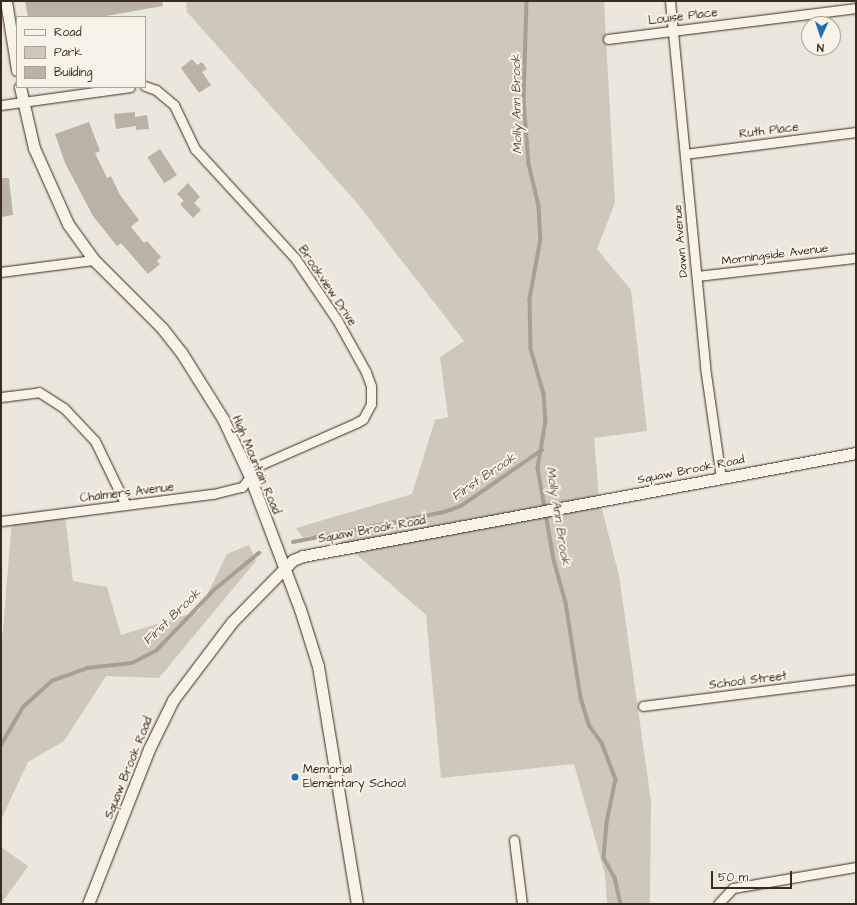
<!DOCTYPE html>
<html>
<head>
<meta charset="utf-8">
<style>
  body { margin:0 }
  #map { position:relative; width:857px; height:905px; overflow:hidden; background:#ece7dc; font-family:"Architects Daughter",sans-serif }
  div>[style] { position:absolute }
  .green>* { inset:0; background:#cec8bc }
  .stream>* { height:3.5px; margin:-1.75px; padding:0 1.75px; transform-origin:1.75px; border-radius:1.75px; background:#a89f93 }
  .building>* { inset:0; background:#bab2a7; transform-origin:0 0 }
  .roads { filter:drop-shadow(0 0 1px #3b2a1e) drop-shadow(0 0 1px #3b2a1e) }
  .minor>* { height:9px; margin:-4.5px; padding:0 4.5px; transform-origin:4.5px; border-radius:4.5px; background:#f7f3e8 }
  .tertiary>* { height:11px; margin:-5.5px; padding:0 5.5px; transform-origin:5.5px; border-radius:5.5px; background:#f7f3e8 }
  .dots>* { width:11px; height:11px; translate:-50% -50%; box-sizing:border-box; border:2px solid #f7f3e8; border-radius:50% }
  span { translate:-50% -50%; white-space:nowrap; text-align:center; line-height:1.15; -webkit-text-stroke:4px #f7f3e8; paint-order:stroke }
  .street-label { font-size:12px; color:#3b2a1e }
  .poi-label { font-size:12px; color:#3b2a1e }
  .left { translate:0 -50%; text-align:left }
  .water-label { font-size:13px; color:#615347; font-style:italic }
  .frame { position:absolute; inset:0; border:2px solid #3b2a1e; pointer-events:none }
  .legend { position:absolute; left:16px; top:16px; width:130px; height:72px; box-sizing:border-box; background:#f7f3e8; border:1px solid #aca397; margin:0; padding:5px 7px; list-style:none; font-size:12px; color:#3b2a1e }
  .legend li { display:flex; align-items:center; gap:8px; height:20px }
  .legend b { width:20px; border:1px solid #aca397 }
  .north { position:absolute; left:801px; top:16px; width:40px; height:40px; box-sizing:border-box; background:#f7f3e8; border:1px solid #aca397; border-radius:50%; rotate:183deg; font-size:11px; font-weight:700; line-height:16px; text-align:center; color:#3b2a1e }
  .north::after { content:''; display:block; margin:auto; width:14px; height:18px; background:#1f6fb2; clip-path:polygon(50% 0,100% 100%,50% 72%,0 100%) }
  .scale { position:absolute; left:711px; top:871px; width:81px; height:18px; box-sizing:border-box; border:2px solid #3b2a1e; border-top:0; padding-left:5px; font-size:12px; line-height:14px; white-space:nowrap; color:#3b2a1e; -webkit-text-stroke:3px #f7f3e8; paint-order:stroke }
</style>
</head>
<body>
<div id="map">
  <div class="green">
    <i style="clip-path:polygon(186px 1px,604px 1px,615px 203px,597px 249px,631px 290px,647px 431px,594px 438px,599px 498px,619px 575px,651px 801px,650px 904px,607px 904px,605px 874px,574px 764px,441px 778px,426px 615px,333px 534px,303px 537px,296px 528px,412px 494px,435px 420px,448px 417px,440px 357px,464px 341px,357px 203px,187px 12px)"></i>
    <i style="clip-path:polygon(65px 515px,73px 581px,107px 587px,121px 635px,199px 611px,227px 554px,249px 545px,256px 561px,159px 678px,106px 676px,64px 741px,28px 762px,1px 820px,1px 653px,12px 520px)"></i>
    <i style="clip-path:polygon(1px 847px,28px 866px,1px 904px)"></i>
  </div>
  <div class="stream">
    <i style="left:527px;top:1px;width:100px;rotate:91.7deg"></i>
    <i style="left:524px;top:101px;width:63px;rotate:85.5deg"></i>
    <i style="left:529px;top:164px;width:43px;rotate:76.6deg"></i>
    <i style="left:539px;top:206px;width:33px;rotate:87deg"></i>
    <i style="left:541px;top:239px;width:61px;rotate:100.4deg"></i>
    <i style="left:530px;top:299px;width:50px;rotate:88.9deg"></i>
    <i style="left:531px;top:349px;width:47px;rotate:73.9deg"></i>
    <i style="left:544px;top:394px;width:27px;rotate:86deg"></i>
    <i style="left:546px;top:421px;width:48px;rotate:99.7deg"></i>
    <i style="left:538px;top:468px;width:93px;rotate:80.1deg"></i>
    <i style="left:554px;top:560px;width:45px;rotate:74.4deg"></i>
    <i style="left:566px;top:603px;width:96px;rotate:81deg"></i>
    <i style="left:581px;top:698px;width:28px;rotate:73deg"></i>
    <i style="left:589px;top:725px;width:22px;rotate:54deg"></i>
    <i style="left:602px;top:743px;width:39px;rotate:69deg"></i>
    <i style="left:616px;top:779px;width:45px;rotate:101.6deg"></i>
    <i style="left:607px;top:823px;width:35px;rotate:95deg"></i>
    <i style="left:604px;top:858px;width:23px;rotate:61deg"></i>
    <i style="left:615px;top:878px;width:27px;rotate:77deg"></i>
    <i style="left:293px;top:542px;width:154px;rotate:-11.2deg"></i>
    <i style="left:444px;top:512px;width:18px;rotate:-19deg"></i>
    <i style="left:461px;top:506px;width:98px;rotate:-34.7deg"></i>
    <i style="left:1px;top:745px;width:44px;rotate:-59.9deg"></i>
    <i style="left:23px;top:707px;width:39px;rotate:-42deg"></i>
    <i style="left:52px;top:681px;width:37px;rotate:-20deg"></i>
    <i style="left:87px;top:668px;width:45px;rotate:-6.3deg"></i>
    <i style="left:132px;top:663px;width:28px;rotate:-27deg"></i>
    <i style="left:157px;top:650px;width:84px;rotate:-46.4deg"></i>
    <i style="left:215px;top:589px;width:57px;rotate:-39.3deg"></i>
  </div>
  <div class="building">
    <i style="clip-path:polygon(25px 1px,162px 1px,163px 6px,100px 17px,28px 17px)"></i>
    <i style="clip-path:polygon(192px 59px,197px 65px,202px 62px,207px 69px,202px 72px,211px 85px,199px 93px,181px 68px)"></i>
    <i style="clip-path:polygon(135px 112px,135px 117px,147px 115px,149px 129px,136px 130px,136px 126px,116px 129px,114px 114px)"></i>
    <i style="clip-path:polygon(89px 122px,100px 151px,95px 153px,107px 178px,111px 176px,120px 195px,139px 220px,131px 227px,144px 243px,147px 241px,161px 257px,157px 261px,160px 264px,148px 274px,121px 243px,117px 246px,93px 216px,65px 163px,55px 134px)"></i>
    <i style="left:160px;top:149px;width:31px;height:15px;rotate:57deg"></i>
    <i style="clip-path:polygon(1px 178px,9px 178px,13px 215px,1px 217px)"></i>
    <i style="clip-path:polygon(188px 183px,200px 197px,194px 203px,201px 210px,193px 218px,180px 204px,184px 201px,177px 194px)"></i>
  </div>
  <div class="roads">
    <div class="minor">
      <i style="left:670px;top:1px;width:368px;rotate:84.5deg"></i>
      <i style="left:705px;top:367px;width:112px;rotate:81.8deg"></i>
      <i style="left:608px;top:39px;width:250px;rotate:-7.1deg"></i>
      <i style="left:1px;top:105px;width:130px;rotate:-7.9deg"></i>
      <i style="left:685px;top:154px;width:172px;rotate:-7.3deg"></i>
      <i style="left:1px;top:272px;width:94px;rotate:-7.4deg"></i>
      <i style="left:697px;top:276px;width:160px;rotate:-6.5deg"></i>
      <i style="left:1px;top:397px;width:38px;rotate:-7deg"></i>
      <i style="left:39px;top:392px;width:30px;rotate:33deg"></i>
      <i style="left:64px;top:408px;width:45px;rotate:46.8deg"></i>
      <i style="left:95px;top:441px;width:71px;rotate:64.2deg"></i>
      <i style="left:1px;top:521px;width:214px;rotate:-7.3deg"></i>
      <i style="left:213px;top:494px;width:30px;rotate:-14deg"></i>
      <i style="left:242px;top:487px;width:28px;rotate:-51deg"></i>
      <i style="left:260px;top:465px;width:105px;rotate:-23.6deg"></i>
      <i style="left:356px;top:423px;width:8px;rotate:-30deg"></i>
      <i style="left:363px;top:419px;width:17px;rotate:-62deg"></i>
      <i style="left:371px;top:404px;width:18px;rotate:-90deg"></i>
      <i style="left:371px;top:386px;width:15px;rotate:-110deg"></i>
      <i style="left:366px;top:372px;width:60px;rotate:-119.1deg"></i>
      <i style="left:337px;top:320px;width:75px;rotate:-124.1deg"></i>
      <i style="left:295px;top:258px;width:148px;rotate:-132.5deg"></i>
      <i style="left:195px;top:149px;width:49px;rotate:-115.5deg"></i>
      <i style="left:174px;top:105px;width:23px;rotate:-140deg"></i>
      <i style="left:156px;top:90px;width:12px;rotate:-160deg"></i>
      <i style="left:643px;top:706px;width:215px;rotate:-7.2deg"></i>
      <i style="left:514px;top:840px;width:64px;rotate:82.9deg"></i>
      <i style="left:718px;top:904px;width:22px;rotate:-47deg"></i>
      <i style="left:733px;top:888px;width:125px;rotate:-9.7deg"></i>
    </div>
    <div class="tertiary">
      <i style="left:6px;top:1px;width:70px;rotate:80.9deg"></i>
      <i style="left:20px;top:87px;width:63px;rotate:77.1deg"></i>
      <i style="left:34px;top:148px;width:83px;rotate:65.9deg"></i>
      <i style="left:68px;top:224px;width:44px;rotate:54.2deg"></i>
      <i style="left:94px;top:260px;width:96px;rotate:45deg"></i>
      <i style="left:162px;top:328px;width:31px;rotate:52deg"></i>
      <i style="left:181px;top:352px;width:79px;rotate:57.9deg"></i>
      <i style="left:223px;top:419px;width:64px;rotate:65deg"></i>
      <i style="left:250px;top:477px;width:141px;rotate:69.3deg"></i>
      <i style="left:300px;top:609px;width:60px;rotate:72.5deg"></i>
      <i style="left:318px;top:666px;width:241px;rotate:80.7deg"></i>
      <i style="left:88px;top:904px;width:167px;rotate:-68.5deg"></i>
      <i style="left:149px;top:749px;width:55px;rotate:-63.9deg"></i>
      <i style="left:173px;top:700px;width:98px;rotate:-52.9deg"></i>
      <i style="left:232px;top:622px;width:87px;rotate:-45.5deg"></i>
      <i style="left:293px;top:560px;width:11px;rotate:-22deg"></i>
      <i style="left:303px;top:556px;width:563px;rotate:-10.55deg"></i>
    </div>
  </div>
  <div class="dots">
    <i style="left:295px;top:777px;background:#1f6fb2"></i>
  </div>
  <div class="street-label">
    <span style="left:683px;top:17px;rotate:-7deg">Louise Place</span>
    <span style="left:769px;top:131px;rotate:-7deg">Ruth Place</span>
    <span style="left:681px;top:241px;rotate:-95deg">Dawn Avenue</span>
    <span style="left:775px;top:255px;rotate:-7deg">Morningside Avenue</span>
    <span style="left:327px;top:286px;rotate:56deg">Brookview Drive</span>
    <span style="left:256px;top:465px;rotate:67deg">High Mountain Road</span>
    <span style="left:691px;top:470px;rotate:-11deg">Squaw Brook Road</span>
    <span style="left:127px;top:493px;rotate:-7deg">Chalmers Avenue</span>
    <span style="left:372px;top:530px;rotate:-10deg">Squaw Brook Road</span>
    <span style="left:748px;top:681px;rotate:-7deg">School Street</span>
    <span style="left:129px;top:768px;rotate:-68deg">Squaw Brook Road</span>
  </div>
  <div class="poi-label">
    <span class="left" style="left:303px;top:777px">Memorial<br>Elementary School</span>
  </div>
  <div class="water-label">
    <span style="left:517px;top:104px;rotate:-91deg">Molly Ann Brook</span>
    <span style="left:484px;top:477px;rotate:-34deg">First Brook</span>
    <span style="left:558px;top:516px;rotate:81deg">Molly Ann Brook</span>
    <span style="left:172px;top:617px;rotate:-44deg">First Brook</span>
  </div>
  <div class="frame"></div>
  <ul class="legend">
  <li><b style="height:5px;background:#f7f3e8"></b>Road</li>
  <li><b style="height:11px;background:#cec8bc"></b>Park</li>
  <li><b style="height:11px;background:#bab2a7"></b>Building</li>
  </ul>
  <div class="north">N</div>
  <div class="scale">50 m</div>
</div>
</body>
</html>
